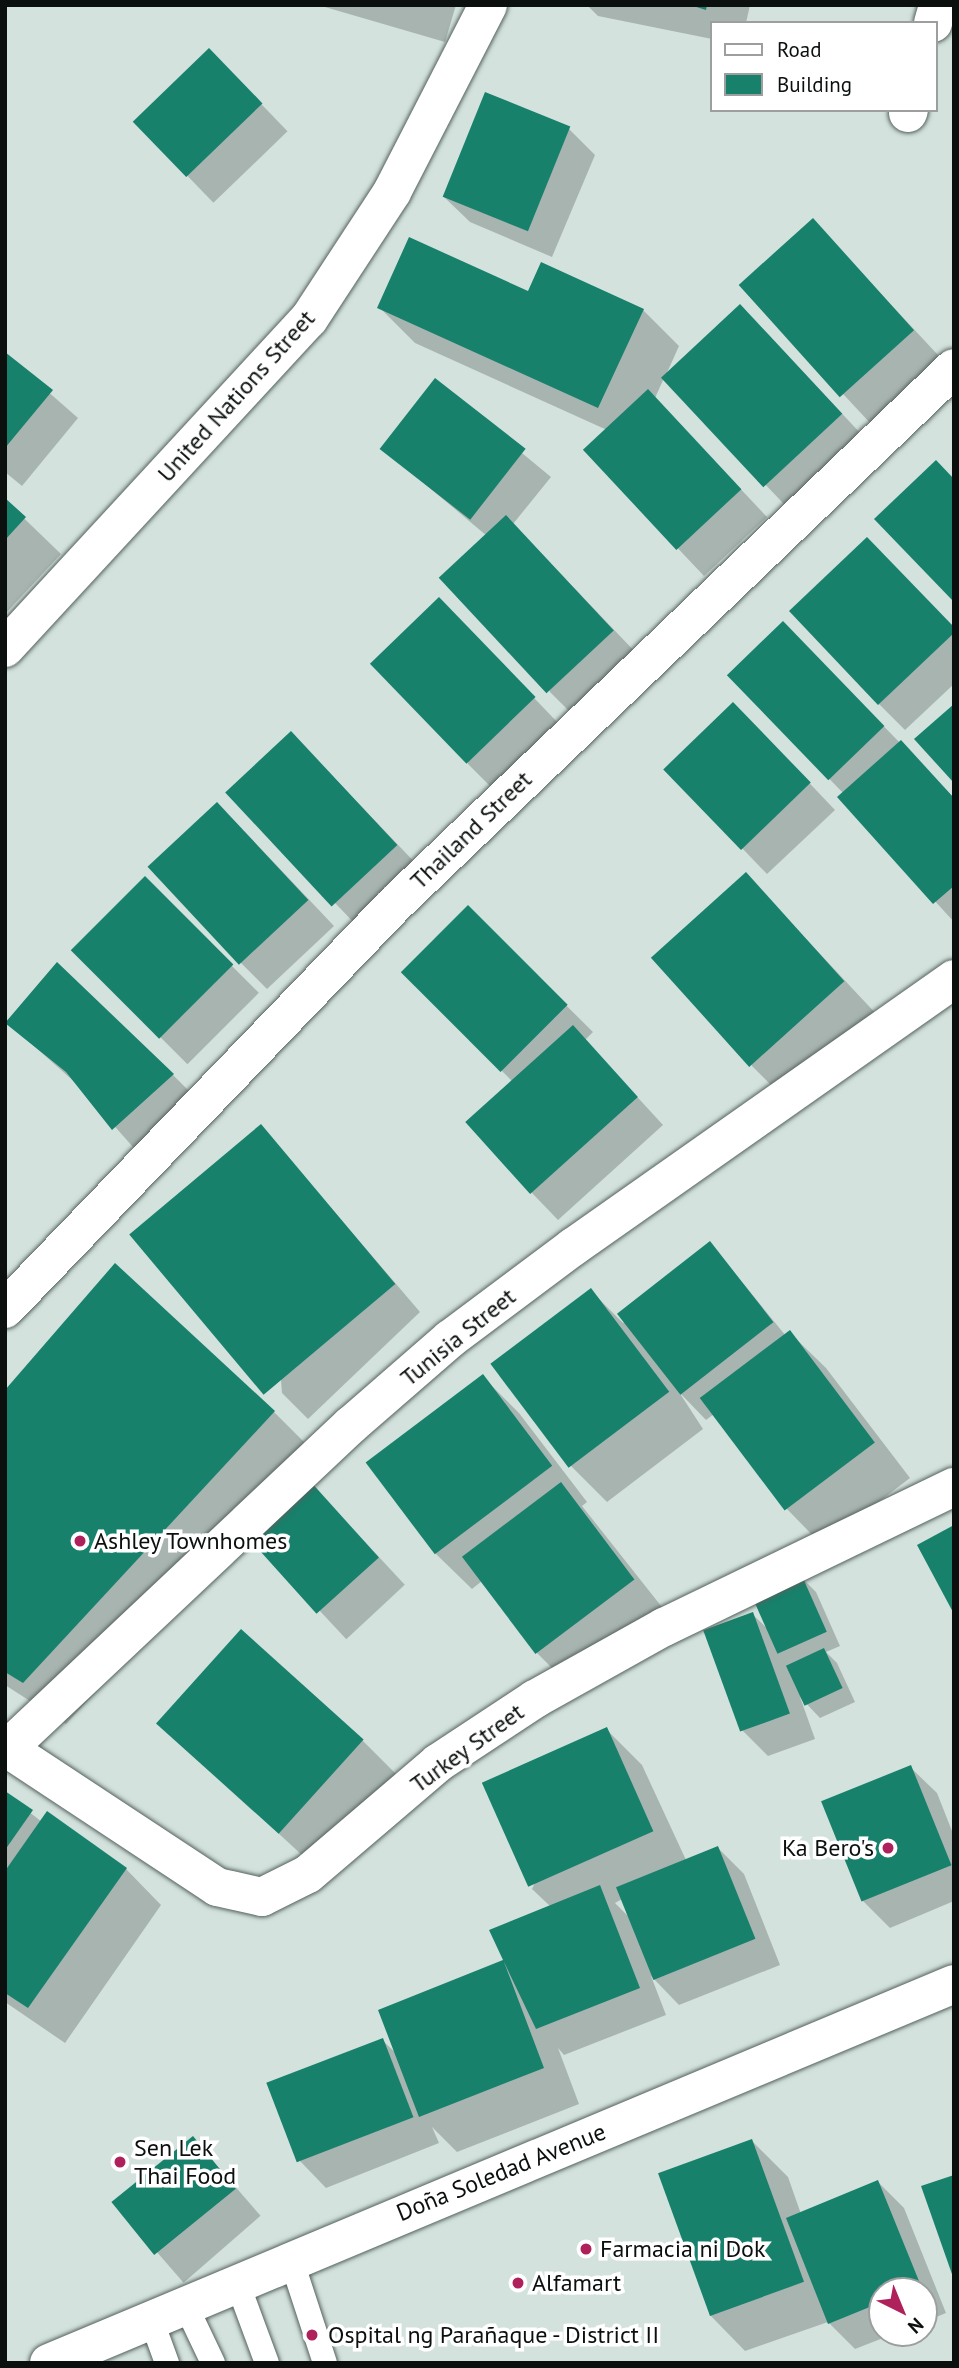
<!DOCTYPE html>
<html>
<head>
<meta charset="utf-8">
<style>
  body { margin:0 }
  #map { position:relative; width:959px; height:2368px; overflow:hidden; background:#d3e2dd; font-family:"PT Sans",sans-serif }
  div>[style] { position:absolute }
  .shadow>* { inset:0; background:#0003; transform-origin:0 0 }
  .building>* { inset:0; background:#17816b; transform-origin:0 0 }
  .roads { filter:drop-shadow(0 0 2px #54615d) drop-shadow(0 0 2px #54615d) }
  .lane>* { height:24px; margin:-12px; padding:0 12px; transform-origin:12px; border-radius:12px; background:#fff }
  .street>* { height:38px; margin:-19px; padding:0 19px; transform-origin:19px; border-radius:19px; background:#fff }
  .secondary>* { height:38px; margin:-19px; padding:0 19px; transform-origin:19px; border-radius:19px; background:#fff }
  .dots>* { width:19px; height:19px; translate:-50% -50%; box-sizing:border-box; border:4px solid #fff; border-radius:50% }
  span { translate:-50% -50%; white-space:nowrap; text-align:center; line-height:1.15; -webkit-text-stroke:7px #fff; paint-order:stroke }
  .street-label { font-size:24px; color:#0b100f }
  .poi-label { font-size:24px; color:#0b100f }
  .left { translate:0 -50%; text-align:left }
  .right { translate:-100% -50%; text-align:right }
  .frame { position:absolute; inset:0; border:7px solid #0b100f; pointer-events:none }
  .legend { position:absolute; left:710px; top:21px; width:228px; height:91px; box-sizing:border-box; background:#fff; border:2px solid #9d9f9f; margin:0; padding:9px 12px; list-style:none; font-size:21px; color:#0b100f }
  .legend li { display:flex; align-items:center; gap:14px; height:35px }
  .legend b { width:35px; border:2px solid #9d9f9f }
  .north { position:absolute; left:868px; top:2277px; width:70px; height:70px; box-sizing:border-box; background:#fff; border:2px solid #9d9f9f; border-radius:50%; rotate:137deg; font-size:19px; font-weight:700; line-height:28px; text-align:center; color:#0b100f }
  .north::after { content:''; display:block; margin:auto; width:24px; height:32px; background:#af215b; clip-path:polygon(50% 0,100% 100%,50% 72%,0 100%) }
</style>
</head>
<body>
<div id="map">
  <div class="shadow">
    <i style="clip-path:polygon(318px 5px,456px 5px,445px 42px)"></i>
    <i style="clip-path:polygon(587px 5px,750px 5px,746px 23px,712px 23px,712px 39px,598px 16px)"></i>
    <i style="left:209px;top:50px;width:113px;height:103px;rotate:46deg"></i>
    <i style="clip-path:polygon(569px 129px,595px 155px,552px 257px,470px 222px,443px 196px)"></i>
    <i style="left:813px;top:221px;width:200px;height:96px;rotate:47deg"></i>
    <i style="clip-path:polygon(529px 294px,643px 310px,679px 346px,666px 375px,775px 342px,877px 451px,801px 522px,664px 378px,655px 398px,767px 517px,704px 576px,585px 450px,607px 430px,415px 343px,379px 307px)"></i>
    <i style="clip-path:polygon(5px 354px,78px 418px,22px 486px,5px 472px)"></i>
    <i style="clip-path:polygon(435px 381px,551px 477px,513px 524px,640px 657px,576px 718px,550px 692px,487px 536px,382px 448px)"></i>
    <i style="clip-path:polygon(5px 500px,61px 554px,5px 614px)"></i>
    <i style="clip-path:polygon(465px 626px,560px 725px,494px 790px,468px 764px)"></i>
    <i style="clip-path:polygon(954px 629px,954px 684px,905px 730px,879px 704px)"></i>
    <i style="clip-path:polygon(809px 650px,954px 798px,954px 922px,840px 797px,844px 794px,729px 675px)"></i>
    <i style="clip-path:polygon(760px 731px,835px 810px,767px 874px,666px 769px)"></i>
    <i style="clip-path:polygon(317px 760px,423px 871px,362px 931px,229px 793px)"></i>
    <i style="clip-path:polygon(244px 831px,334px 926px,267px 989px,240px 962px)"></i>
    <i style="clip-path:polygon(746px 875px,880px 1018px,788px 1102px,752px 1066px)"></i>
    <i style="left:145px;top:879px;width:161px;height:101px;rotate:45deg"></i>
    <i style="clip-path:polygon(468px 908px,593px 1032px,585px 1040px,663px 1125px,558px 1220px,532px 1193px,513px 1082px,403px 972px)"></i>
    <i style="clip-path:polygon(7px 1022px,173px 1075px,199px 1101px,140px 1155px,79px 1086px)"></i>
    <i style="clip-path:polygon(261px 1126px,420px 1312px,308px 1419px,282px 1393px)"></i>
    <i style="clip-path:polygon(710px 1243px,786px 1336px,790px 1333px,826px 1368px,910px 1478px,822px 1545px,787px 1509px,714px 1414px,706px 1420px,679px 1392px,703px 1429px,607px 1502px,571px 1466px,494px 1365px,591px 1291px,623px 1323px)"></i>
    <i style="clip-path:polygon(483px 1377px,519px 1413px,587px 1502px,582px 1506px,669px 1616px,573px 1689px,537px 1653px,482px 1581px,472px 1589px,436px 1554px)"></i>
    <i style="clip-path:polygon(5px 1392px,274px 1412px,316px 1454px,66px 1724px,5px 1685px)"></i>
    <i style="left:310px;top:1483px;width:139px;height:80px;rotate:47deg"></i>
    <i style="clip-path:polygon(802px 1578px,816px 1592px,840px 1646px,826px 1652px,837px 1663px,855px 1702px,820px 1718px,800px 1697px,815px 1739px,768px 1756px,742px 1730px,752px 1614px,770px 1631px)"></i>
    <i style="clip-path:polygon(159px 1723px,362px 1740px,398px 1776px,316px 1868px)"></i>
    <i style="clip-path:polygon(evenodd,606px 1729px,642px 1765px,686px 1860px,718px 1848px,744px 1874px,780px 1965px,679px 2005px,651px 1976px,666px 2015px,564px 2055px,558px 2048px,579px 2104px,457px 2152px,432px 2127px,439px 2143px,326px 2188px,300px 2161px,382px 2040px,398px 2055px,502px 1962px,508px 1968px,551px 1907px,532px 1889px,606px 1729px,622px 1899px,628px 1916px,615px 1903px,622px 1899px)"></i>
    <i style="clip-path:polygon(910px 1767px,937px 1793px,954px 1836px,954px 1901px,890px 1928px,863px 1901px)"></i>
    <i style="clip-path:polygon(5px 1793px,42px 1822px,126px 1869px,161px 1905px,65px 2043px,5px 2002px)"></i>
    <i style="left:193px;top:2138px;width:103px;height:102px;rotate:49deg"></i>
    <i style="clip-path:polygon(752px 2141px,788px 2177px,801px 2214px,878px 2182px,904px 2208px,946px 2313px,924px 2322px,924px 2291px,882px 2291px,882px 2333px,896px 2333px,855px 2349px,828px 2322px,745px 2351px,710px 2315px)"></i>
  </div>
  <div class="building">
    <i style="clip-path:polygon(690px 5px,707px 5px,706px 10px)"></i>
    <i style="left:209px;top:48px;width:77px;height:106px;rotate:46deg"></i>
    <i style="left:485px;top:92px;width:92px;height:113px;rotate:22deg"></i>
    <i style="left:813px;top:218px;width:151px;height:100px;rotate:48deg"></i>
    <i style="clip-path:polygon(409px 237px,528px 291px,541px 262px,644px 309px,598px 408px,377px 308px)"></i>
    <i style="left:740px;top:304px;width:150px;height:108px;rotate:47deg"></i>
    <i style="clip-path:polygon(5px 352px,53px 390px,5px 448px)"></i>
    <i style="left:435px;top:378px;width:115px;height:90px;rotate:38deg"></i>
    <i style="left:648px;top:389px;width:137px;height:89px;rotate:47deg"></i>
    <i style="clip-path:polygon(936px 460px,954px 479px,954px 602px,874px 519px)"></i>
    <i style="clip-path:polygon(5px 498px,26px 517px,5px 540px)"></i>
    <i style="left:506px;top:515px;width:158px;height:92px;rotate:47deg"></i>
    <i style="clip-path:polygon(867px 537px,954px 627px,954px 633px,878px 705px,789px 611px)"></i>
    <i style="left:439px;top:597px;width:139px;height:96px;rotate:46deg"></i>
    <i style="left:783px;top:621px;width:146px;height:78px;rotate:46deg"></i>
    <i style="left:733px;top:702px;width:112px;height:97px;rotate:46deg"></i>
    <i style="clip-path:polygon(954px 704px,954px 783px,914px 739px)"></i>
    <i style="left:291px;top:731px;width:156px;height:90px;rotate:47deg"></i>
    <i style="clip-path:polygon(901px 740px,954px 798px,954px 886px,933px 904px,837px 797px)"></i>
    <i style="left:217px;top:802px;width:134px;height:95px;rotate:47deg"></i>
    <i style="left:746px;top:872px;width:147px;height:128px;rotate:48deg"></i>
    <i style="left:145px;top:876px;width:125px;height:105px;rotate:45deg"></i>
    <i style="left:468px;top:905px;width:141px;height:95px;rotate:45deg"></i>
    <i style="clip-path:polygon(57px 962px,174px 1074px,112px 1130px,66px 1072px,5px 1023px)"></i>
    <i style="left:573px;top:1025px;width:97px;height:145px;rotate:48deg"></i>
    <i style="left:261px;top:1124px;width:209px;height:172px;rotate:50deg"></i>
    <i style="left:710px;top:1241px;width:103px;height:118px;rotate:52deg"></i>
    <i style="clip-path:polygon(115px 1263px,275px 1411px,23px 1683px,5px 1672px,5px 1390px)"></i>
    <i style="left:591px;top:1288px;width:130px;height:126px;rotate:53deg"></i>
    <i style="left:790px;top:1330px;width:141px;height:113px;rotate:53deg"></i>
    <i style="left:483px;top:1374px;width:115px;height:147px;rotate:53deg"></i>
    <i style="left:310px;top:1481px;width:103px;height:84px;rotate:48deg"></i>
    <i style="left:561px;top:1482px;width:122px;height:124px;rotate:53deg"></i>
    <i style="clip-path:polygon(954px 1525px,954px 1614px,917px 1545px)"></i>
    <i style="left:802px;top:1576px;width:61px;height:54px;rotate:66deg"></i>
    <i style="left:753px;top:1612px;width:108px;height:53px;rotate:70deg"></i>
    <i style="left:241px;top:1629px;width:165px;height:127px;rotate:42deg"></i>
    <i style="left:824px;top:1648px;width:44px;height:42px;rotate:65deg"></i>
    <i style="left:607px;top:1727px;width:114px;height:137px;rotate:66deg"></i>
    <i style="left:911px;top:1765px;width:108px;height:97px;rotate:68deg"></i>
    <i style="clip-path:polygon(5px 1791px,33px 1810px,5px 1850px)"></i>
    <i style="clip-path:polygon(47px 1811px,127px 1868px,28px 2008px,5px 1993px,5px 1871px)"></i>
    <i style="left:718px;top:1846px;width:100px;height:110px;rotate:68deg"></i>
    <i style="clip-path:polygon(600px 1885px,640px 1988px,536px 2029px,504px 1962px,544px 2068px,419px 2117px,378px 2010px,503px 1960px,489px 1930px)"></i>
    <i style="left:383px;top:2038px;width:85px;height:125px;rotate:69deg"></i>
    <i style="left:193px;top:2136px;width:68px;height:105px;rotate:51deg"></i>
    <i style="left:752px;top:2139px;width:152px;height:100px;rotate:70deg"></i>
    <i style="clip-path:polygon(954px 2175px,954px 2277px,953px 2277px,921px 2186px)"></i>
    <i style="clip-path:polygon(878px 2180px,921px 2286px,882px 2291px,882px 2302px,828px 2324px,786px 2218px)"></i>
  </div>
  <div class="roads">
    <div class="lane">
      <i style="left:291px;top:2259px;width:109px;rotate:71.9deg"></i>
      <i style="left:237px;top:2282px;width:86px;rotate:69.7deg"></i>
      <i style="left:185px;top:2304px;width:65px;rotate:64.6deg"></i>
      <i style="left:151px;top:2319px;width:47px;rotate:70deg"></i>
    </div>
    <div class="street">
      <i style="left:933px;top:23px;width:19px;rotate:-74deg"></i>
      <i style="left:908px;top:113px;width:3px;rotate:-72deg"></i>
      <i style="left:5px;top:648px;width:448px;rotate:-47.3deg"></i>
      <i style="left:309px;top:319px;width:152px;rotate:-56.8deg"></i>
      <i style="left:392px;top:192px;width:210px;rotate:-62.8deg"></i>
      <i style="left:5px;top:1309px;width:562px;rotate:-46.08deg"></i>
      <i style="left:395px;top:904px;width:774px;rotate:-43.8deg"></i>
      <i style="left:5px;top:1747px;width:254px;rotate:33.4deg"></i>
      <i style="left:217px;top:1887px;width:46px;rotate:12.5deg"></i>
      <i style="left:262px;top:1897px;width:51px;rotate:-26.6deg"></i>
      <i style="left:308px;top:1874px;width:171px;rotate:-40.5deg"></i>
      <i style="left:438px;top:1763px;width:116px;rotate:-33.4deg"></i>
      <i style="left:535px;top:1699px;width:148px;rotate:-29.2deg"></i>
      <i style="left:664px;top:1627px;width:322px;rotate:-25.8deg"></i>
      <i style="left:7px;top:1749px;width:473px;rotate:-43.3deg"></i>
      <i style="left:351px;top:1425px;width:131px;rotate:-41deg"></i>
      <i style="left:450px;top:1339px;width:154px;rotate:-36.8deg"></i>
      <i style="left:573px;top:1247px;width:466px;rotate:-35.1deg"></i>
    </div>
    <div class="secondary">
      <i style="left:49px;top:2363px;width:981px;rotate:-22.72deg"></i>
    </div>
  </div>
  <div class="dots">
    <i style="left:80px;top:1541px;background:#af215b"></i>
    <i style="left:888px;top:1848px;background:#af215b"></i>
    <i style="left:120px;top:2162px;background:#af215b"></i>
    <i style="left:586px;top:2249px;background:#af215b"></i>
    <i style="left:518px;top:2283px;background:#af215b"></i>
    <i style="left:312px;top:2335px;background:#af215b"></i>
  </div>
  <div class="street-label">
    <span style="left:236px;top:396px;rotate:-48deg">United Nations Street</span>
    <span style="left:471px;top:830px;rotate:-44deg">Thailand Street</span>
    <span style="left:458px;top:1337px;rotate:-39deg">Tunisia Street</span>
    <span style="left:467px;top:1748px;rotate:-36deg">Turkey Street</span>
    <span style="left:501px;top:2172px;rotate:-22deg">Doña Soledad Avenue</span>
  </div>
  <div class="poi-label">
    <span class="left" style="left:94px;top:1541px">Ashley Townhomes</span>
    <span class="right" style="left:874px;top:1848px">Ka Bero's</span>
    <span class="left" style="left:134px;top:2162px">Sen Lek<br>Thai Food</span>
    <span class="left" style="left:600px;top:2249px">Farmacia ni Dok</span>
    <span class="left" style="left:532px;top:2283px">Alfamart</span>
    <span class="left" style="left:328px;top:2335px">Ospital ng Parañaque - District II</span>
  </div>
  <div class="frame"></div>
  <ul class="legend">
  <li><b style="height:9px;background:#fff"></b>Road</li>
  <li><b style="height:19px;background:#17816b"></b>Building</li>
  </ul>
  <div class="north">N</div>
</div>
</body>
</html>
